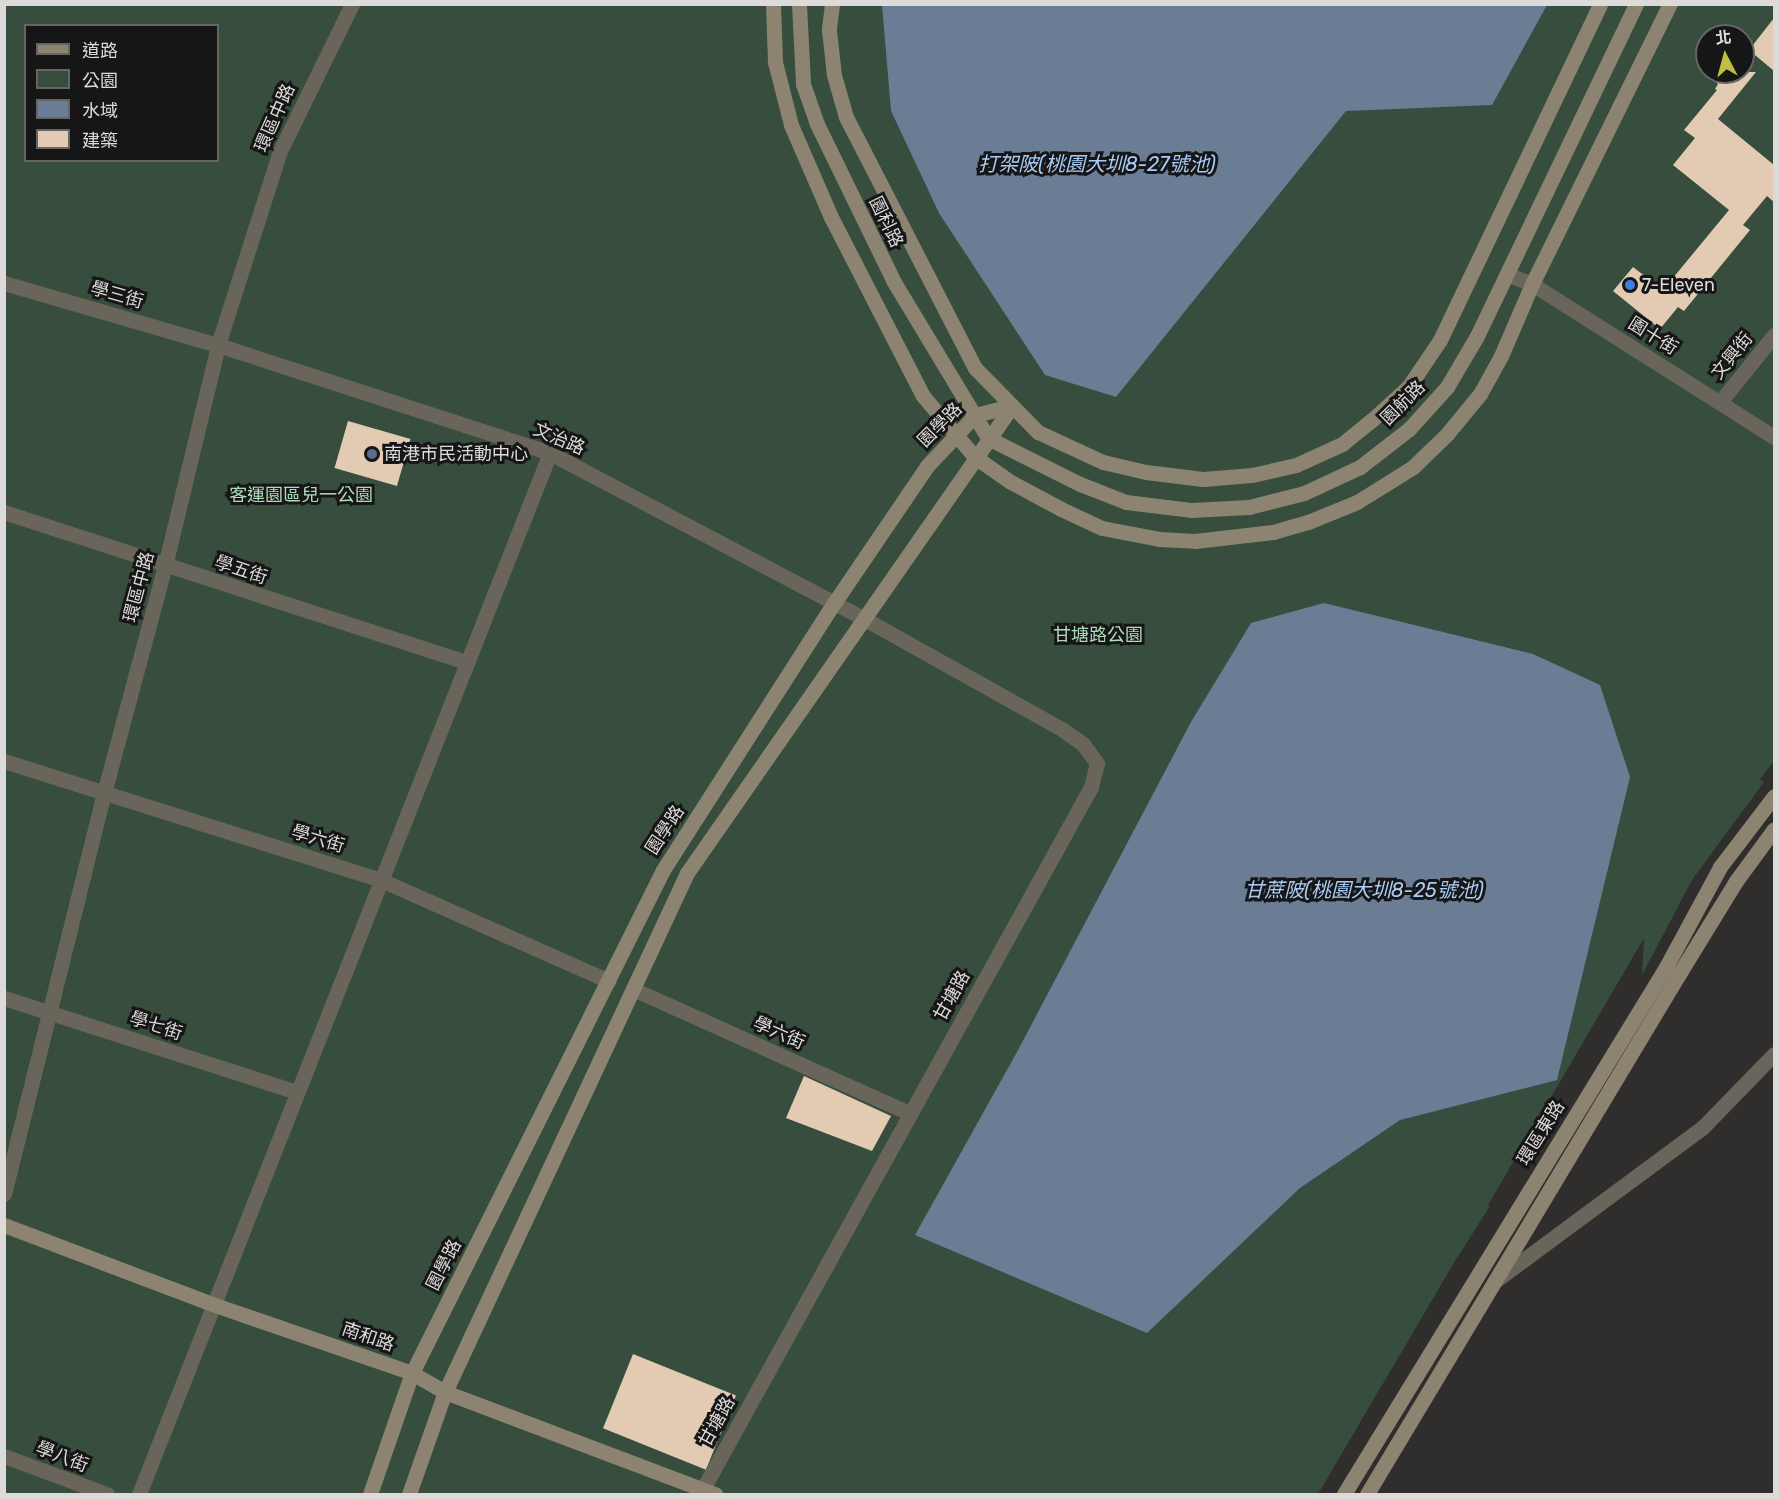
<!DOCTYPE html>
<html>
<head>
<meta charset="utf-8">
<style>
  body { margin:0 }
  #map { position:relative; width:1779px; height:1499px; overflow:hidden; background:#302e2c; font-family:Rubik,"Noto Sans TC",sans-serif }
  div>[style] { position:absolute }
  .green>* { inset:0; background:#374d3d }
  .water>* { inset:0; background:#6a7d94 }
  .building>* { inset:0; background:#e3cbb3; transform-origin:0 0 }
  .street>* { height:15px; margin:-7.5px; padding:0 7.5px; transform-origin:7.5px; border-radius:7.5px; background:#6a655a }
  .secondary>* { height:15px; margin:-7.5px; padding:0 7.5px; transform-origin:7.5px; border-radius:7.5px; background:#8c8471 }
  .dots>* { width:16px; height:16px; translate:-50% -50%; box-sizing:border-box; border:3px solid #171616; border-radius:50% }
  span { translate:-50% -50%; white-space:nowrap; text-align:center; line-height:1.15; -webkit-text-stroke:6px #171616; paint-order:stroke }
  .street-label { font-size:18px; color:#dddbda }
  .poi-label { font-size:18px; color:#dddbda }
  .left { translate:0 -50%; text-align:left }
  .park-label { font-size:18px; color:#acddb8 }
  .water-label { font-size:20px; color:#a8ccf7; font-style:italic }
  .frame { position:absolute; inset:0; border:6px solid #dddbda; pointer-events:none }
  .legend { position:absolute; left:24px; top:24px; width:195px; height:138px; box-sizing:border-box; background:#171616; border:2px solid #666564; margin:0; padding:8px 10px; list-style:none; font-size:18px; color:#dddbda }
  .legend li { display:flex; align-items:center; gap:12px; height:30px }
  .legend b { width:30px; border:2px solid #666564 }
  .north { position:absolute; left:1695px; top:24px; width:60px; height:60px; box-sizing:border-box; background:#171616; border:2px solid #666564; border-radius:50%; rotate:354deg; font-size:16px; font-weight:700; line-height:24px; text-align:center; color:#dddbda }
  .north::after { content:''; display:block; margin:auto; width:21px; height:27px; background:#bfbe41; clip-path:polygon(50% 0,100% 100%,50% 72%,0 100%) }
</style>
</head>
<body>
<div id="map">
  <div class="green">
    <i style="clip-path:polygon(evenodd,5px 5px,1774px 5px,1774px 761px,1760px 779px,1764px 782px,1692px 880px,1642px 975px,1644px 938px,1488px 1205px,1490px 1206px,1455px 1261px,1318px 1494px,5px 1494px,5px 5px,26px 26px,218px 26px,218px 160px,26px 160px,26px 26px,5px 5px,1707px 36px,1743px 36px,1743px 72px,1707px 72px,1707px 36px)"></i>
  </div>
  <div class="water">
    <i style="clip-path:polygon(882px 5px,882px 4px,1547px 5px,1492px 105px,1346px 111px,1116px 397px,1045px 375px,939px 213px,891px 111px)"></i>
    <i style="clip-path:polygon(1324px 603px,1533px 654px,1600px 685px,1630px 777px,1557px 1080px,1400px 1120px,1300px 1188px,1147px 1333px,915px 1235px,1017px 1052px,1191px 722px,1251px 623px)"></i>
  </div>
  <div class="building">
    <i style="clip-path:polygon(1774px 18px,1774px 71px,1749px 50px)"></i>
    <i style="clip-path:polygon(1704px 72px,1756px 72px,1718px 119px,1774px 165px,1774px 202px,1767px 196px,1743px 225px,1750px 230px,1684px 311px,1678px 307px,1660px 329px,1613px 291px,1633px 267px,1663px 290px,1729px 210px,1673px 165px,1695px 138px,1684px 130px,1717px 90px,1715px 89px,1718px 84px)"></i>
    <i style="left:348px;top:421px;width:65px;height:49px;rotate:16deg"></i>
    <i style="clip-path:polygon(804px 1076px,891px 1116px,872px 1151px,786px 1118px)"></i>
    <i style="left:633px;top:1354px;width:111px;height:80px;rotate:22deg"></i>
  </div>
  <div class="street">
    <i style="left:1507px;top:274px;width:27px;rotate:22deg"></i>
    <i style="left:1532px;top:284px;width:286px;rotate:32.3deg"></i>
    <i style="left:4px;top:283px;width:223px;rotate:16.2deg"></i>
    <i style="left:218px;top:345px;width:349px;rotate:18deg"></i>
    <i style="left:550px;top:453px;width:354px;rotate:27.8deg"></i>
    <i style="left:863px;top:618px;width:229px;rotate:29.2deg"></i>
    <i style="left:1063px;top:730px;width:24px;rotate:35deg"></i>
    <i style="left:1083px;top:744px;width:24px;rotate:54deg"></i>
    <i style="left:1097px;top:763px;width:25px;rotate:104deg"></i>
    <i style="left:1091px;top:787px;width:808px;rotate:118.94deg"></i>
    <i style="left:1720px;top:402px;width:86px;rotate:-51.1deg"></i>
    <i style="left:4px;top:512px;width:487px;rotate:18deg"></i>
    <i style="left:4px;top:761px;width:395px;rotate:17.5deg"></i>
    <i style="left:381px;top:880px;width:249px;rotate:23.9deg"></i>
    <i style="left:633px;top:989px;width:303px;rotate:24.2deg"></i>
    <i style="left:4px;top:998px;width:307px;rotate:17.8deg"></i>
    <i style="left:4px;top:1194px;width:413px;rotate:-76deg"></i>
    <i style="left:104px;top:793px;width:235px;rotate:-75deg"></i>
    <i style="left:165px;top:566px;width:227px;rotate:-76.5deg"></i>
    <i style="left:218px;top:345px;width:204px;rotate:-72.3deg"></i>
    <i style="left:280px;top:151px;width:164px;rotate:-63.9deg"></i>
    <i style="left:1495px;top:1281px;width:257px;rotate:-36.5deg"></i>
    <i style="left:1702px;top:1128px;width:103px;rotate:-45.8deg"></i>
    <i style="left:4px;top:1456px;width:110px;rotate:20.3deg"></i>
    <i style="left:139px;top:1494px;width:1119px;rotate:-68.46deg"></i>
  </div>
  <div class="secondary">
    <i style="left:773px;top:4px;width:58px;rotate:88deg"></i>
    <i style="left:775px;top:62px;width:65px;rotate:75.7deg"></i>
    <i style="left:791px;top:125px;width:100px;rotate:66.5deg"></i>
    <i style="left:831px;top:217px;width:201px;rotate:62.8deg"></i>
    <i style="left:923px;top:396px;width:80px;rotate:49.6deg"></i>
    <i style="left:975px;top:457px;width:42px;rotate:35.2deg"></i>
    <i style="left:1009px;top:481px;width:59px;rotate:28.3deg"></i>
    <i style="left:1061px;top:509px;width:45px;rotate:24.9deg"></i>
    <i style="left:1102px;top:528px;width:58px;rotate:10.9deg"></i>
    <i style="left:1159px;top:539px;width:36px;rotate:3deg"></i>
    <i style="left:1195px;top:541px;width:79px;rotate:-6.6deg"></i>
    <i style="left:1273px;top:532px;width:36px;rotate:-16deg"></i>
    <i style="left:1308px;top:522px;width:53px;rotate:-22.2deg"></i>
    <i style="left:1357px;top:502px;width:66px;rotate:-32deg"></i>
    <i style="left:1413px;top:467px;width:47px;rotate:-44.1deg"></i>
    <i style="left:1447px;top:434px;width:52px;rotate:-50.5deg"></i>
    <i style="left:1480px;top:394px;width:43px;rotate:-61.1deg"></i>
    <i style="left:1501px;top:356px;width:78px;rotate:-66.7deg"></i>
    <i style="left:1532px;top:284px;width:312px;rotate:-63.8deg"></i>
    <i style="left:799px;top:4px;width:80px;rotate:87.1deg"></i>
    <i style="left:803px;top:84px;width:42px;rotate:70.7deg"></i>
    <i style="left:817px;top:124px;width:176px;rotate:64deg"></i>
    <i style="left:894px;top:282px;width:182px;rotate:58.9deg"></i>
    <i style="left:988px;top:438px;width:103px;rotate:26.6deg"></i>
    <i style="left:1080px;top:484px;width:49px;rotate:21.4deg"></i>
    <i style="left:1126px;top:502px;width:65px;rotate:7deg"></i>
    <i style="left:1191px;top:510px;width:58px;rotate:-3deg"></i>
    <i style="left:1249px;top:507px;width:57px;rotate:-14.3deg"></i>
    <i style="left:1304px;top:493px;width:62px;rotate:-24.9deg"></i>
    <i style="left:1360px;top:467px;width:62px;rotate:-37.8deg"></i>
    <i style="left:1409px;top:429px;width:57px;rotate:-47.9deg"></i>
    <i style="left:1447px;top:387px;width:59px;rotate:-59.5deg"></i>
    <i style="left:1477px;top:336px;width:368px;rotate:-64.4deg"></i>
    <i style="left:832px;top:4px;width:26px;rotate:97deg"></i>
    <i style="left:829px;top:30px;width:45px;rotate:83.7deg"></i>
    <i style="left:834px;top:75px;width:44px;rotate:74.1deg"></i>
    <i style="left:846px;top:117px;width:282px;rotate:62.8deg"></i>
    <i style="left:975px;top:368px;width:90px;rotate:45.5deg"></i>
    <i style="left:1038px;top:432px;width:72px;rotate:24.8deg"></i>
    <i style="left:1103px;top:462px;width:44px;rotate:13.1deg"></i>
    <i style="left:1146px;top:472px;width:57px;rotate:7deg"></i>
    <i style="left:1203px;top:479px;width:49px;rotate:-4.7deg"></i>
    <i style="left:1252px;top:475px;width:45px;rotate:-12.8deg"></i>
    <i style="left:1296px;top:465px;width:51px;rotate:-24.5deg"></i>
    <i style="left:1342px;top:444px;width:38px;rotate:-39deg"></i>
    <i style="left:1372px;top:420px;width:50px;rotate:-42.6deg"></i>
    <i style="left:1409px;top:386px;width:55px;rotate:-56deg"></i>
    <i style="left:1440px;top:340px;width:372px;rotate:-64.5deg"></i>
    <i style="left:4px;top:1225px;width:222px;rotate:20.8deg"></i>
    <i style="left:212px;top:1304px;width:212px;rotate:19deg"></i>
    <i style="left:412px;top:1373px;width:38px;rotate:30deg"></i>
    <i style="left:445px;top:1392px;width:289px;rotate:20.7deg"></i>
    <i style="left:370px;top:1494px;width:128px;rotate:-70.9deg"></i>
    <i style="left:412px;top:1373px;width:562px;rotate:-63.48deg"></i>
    <i style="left:663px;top:870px;width:317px;rotate:-57.4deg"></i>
    <i style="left:834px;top:603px;width:166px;rotate:-55.8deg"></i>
    <i style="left:927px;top:466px;width:70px;rotate:-46.7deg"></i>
    <i style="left:975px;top:415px;width:38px;rotate:-14deg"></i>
    <i style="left:409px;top:1494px;width:108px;rotate:-70.6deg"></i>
    <i style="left:445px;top:1392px;width:573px;rotate:-65deg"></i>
    <i style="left:687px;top:873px;width:569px;rotate:-55.16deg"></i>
    <i style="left:1344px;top:1494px;width:618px;rotate:-58.57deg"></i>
    <i style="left:1666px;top:967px;width:114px;rotate:-61.6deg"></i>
    <i style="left:1720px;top:867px;width:89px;rotate:-52.7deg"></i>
    <i style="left:1367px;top:1494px;width:606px;rotate:-59.04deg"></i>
    <i style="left:1679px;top:974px;width:109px;rotate:-58.5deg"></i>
    <i style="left:1736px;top:881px;width:64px;rotate:-53.8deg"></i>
  </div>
  <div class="dots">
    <i style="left:1630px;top:285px;background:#3f7fe0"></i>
    <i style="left:372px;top:454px;background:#5c6f8a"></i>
  </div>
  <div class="street-label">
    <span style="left:275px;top:118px;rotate:-66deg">環區中路</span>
    <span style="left:886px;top:222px;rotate:64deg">園科路</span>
    <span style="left:117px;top:295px;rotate:16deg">學三街</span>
    <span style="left:1653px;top:336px;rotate:32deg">園十街</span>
    <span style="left:1732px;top:356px;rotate:-51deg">文興街</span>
    <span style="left:1403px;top:403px;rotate:-45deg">園航路</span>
    <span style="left:940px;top:425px;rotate:-45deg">園學路</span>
    <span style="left:559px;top:439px;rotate:23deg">文治路</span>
    <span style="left:241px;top:570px;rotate:18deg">學五街</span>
    <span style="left:139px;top:587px;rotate:-75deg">環區中路</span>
    <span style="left:665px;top:830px;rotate:-57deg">園學路</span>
    <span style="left:318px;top:839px;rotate:17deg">學六街</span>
    <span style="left:952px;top:996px;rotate:-61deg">甘塘路</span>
    <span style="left:156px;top:1026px;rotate:18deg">學七街</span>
    <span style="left:779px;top:1033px;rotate:24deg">學六街</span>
    <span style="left:1541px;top:1133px;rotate:-58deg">環區東路</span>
    <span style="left:444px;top:1265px;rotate:-63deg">園學路</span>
    <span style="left:368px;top:1337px;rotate:19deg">南和路</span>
    <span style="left:717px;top:1422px;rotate:-61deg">甘塘路</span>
    <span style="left:62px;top:1457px;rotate:21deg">學八街</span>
  </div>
  <div class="poi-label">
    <span class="left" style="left:1642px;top:285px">7-Eleven</span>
    <span class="left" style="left:384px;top:454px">南港市民活動中心</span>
  </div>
  <div class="park-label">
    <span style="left:301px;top:495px">客運園區兒一公園</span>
    <span style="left:1098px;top:635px">甘塘路公園</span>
  </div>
  <div class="water-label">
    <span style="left:1097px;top:164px">打架陂(桃園大圳8-27號池)</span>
    <span style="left:1364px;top:890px">甘蔗陂(桃園大圳8-25號池)</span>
  </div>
  <div class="frame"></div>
  <ul class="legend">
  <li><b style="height:8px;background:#8c8471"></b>道路</li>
  <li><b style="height:16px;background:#374d3d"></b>公園</li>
  <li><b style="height:16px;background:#6a7d94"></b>水域</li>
  <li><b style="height:16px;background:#e3cbb3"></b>建築</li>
  </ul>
  <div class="north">北</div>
</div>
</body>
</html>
